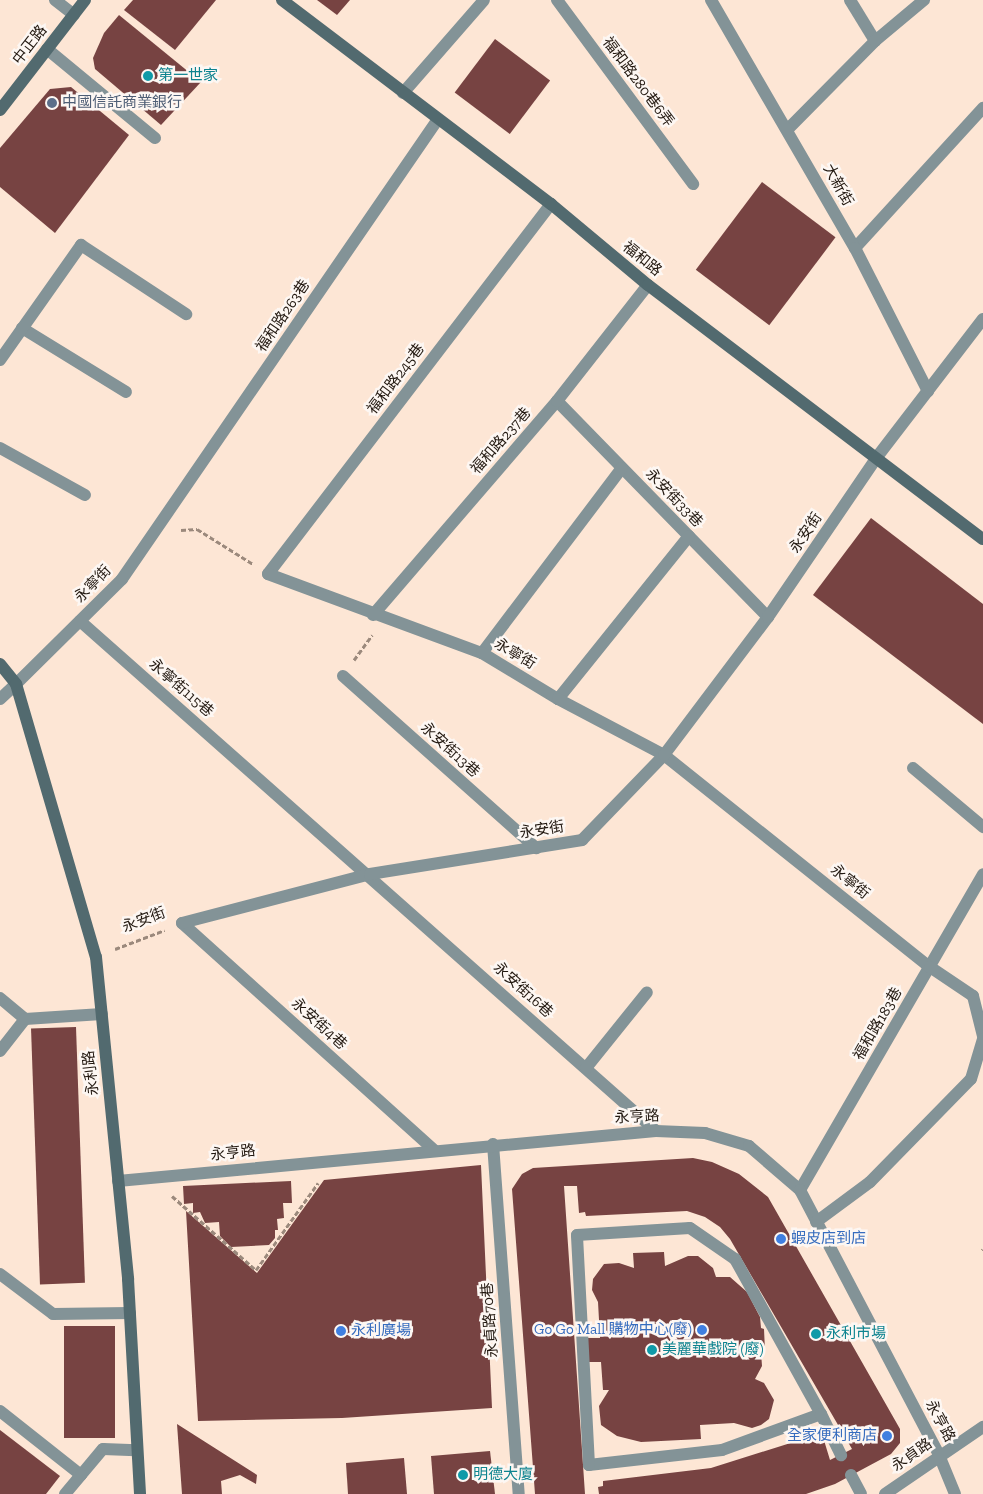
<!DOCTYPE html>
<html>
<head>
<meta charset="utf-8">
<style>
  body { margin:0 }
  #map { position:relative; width:983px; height:1494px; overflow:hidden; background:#fde6d5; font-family:"Zilla Slab","Noto Sans TC",serif }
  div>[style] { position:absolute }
  .building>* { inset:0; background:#774342; transform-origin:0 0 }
  .path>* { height:3px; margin-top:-1.5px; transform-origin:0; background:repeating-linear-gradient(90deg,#9b897c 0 5px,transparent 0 7.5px) }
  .lane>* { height:12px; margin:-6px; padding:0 6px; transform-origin:6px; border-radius:6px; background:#839397 }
  .street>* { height:12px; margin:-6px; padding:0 6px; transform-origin:6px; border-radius:6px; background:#839397 }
  .secondary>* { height:12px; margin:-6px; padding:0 6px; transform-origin:6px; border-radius:6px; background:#526a6f }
  .dots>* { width:14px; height:14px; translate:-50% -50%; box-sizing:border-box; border:2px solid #fdf7f3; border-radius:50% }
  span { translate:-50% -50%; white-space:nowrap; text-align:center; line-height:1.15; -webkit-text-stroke:5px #fdf7f3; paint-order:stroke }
  .street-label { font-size:15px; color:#231911 }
  .culture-label { font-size:15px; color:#0d838f }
  .left { translate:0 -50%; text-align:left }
  .service-label { font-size:15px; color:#4e5e75 }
  .shop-label { font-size:15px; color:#366cbe }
  .right { translate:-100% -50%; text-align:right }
</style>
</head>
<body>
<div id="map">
  <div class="building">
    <i style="clip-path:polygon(133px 0,216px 0,175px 50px,124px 10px)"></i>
    <i style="clip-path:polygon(317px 0,350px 0,337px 15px)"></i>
    <i style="clip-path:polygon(119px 15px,201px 82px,161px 125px,95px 69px,93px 58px,104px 33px)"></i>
    <i style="left:495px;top:39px;width:69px;height:67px;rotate:37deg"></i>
    <i style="clip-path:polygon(71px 87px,129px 135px,55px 233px,0 187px,0 148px,50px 89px)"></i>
    <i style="left:762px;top:182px;width:92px;height:110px;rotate:37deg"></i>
    <i style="clip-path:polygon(871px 518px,983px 604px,983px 724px,813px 595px)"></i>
    <i style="left:76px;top:1027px;width:256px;height:45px;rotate:88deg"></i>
    <i style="clip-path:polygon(693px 1158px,712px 1162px,739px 1174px,768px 1197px,900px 1429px,900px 1443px,891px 1454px,835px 1484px,806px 1494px,599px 1494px,598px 1487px,603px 1486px,603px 1481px,711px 1468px,816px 1435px,817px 1438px,823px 1437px,830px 1460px,852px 1449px,730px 1239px,720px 1227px,705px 1217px,687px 1211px,586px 1216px,585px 1212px,579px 1213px,577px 1186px,564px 1186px,585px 1494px,535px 1494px,512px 1189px,522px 1174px,533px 1168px)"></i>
    <i style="clip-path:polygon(481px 1165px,492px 1408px,342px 1418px,198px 1421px,186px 1211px,257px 1273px,324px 1180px)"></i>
    <i style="clip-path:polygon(291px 1181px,292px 1203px,283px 1203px,284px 1218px,277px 1219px,278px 1230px,275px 1230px,275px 1238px,269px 1245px,231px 1247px,220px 1236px,219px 1222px,205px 1223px,200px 1212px,193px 1213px,193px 1203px,184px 1204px,183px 1186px)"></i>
    <i style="clip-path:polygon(664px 1252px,665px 1266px,688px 1256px,698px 1256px,713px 1268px,716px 1277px,730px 1277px,747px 1292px,760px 1317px,761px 1328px,764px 1329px,765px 1351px,761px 1352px,762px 1366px,755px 1379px,764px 1383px,774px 1400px,769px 1419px,761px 1425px,752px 1428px,734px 1423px,700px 1425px,701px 1439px,641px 1442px,617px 1436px,601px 1425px,599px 1406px,609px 1390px,603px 1390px,601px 1362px,588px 1362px,586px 1338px,600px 1338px,598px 1302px,592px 1290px,593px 1279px,604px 1264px,619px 1263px,634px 1268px,633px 1253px)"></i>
    <i style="left:64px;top:1326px;width:51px;height:112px"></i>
    <i style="clip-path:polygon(177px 1424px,257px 1475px,256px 1484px,240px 1475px,221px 1481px,222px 1494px,182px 1494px)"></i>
    <i style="clip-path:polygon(0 1430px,60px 1476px,46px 1494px,0 1494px)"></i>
    <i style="clip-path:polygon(490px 1451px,495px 1494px,434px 1494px,431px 1456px)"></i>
    <i style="clip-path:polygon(404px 1458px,407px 1494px,348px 1494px,346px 1463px)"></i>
  </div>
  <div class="path">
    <i style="left:181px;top:530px;width:16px;rotate:-4deg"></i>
    <i style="left:197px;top:529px;width:66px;rotate:32deg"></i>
    <i style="left:354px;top:660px;width:31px;rotate:-54deg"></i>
    <i style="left:115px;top:949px;width:53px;rotate:-20.8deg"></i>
    <i style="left:172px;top:1196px;width:112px;rotate:41.4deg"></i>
    <i style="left:256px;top:1270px;width:107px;rotate:-54.5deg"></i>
    <i style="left:982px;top:1250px;width:1px;rotate:-45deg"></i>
  </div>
  <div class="lane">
    <i style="left:55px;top:0;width:24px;rotate:38deg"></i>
    <i style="left:850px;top:0;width:48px;rotate:58.6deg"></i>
    <i style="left:47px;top:49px;width:140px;rotate:39.5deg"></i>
    <i style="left:403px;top:93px;width:123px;rotate:-48.9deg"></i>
    <i style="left:788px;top:129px;width:124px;rotate:-45.3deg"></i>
    <i style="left:875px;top:41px;width:64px;rotate:-39.9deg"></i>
    <i style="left:855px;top:248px;width:190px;rotate:-47.6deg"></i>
    <i style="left:22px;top:328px;width:122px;rotate:31.6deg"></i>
    <i style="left:0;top:360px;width:141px;rotate:-54.8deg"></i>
    <i style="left:81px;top:245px;width:126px;rotate:33.3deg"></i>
    <i style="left:557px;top:401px;width:302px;rotate:45.7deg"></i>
    <i style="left:0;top:448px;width:97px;rotate:28.9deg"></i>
    <i style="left:877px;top:457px;width:174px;rotate:-52.5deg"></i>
    <i style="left:268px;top:574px;width:466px;rotate:-52.6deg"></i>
    <i style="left:373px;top:615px;width:282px;rotate:-49.3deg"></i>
    <i style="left:557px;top:401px;width:147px;rotate:-51.9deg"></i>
    <i style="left:80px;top:621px;width:769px;rotate:41.52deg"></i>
    <i style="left:482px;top:653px;width:232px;rotate:-52.9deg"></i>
    <i style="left:343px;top:676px;width:259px;rotate:41.7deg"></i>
    <i style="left:16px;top:684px;width:149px;rotate:-44.7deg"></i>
    <i style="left:122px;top:579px;width:558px;rotate:-55.51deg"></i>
    <i style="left:558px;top:699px;width:209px;rotate:-51.2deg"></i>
    <i style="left:913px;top:768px;width:92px;rotate:40.1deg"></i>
    <i style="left:182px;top:923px;width:339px;rotate:42deg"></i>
    <i style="left:0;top:998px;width:33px;rotate:40deg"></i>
    <i style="left:0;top:1051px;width:41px;rotate:-52deg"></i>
    <i style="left:25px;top:1019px;width:77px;rotate:-3.7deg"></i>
    <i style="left:586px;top:1068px;width:97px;rotate:-51.2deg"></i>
    <i style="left:493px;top:1144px;width:351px;rotate:85.8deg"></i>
    <i style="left:800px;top:1190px;width:365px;rotate:-59.9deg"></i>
    <i style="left:0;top:1274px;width:66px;rotate:37deg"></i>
    <i style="left:53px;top:1314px;width:77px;rotate:-0.7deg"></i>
    <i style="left:0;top:1411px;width:103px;rotate:38.3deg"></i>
    <i style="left:81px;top:1475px;width:34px;rotate:-50deg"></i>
    <i style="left:103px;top:1449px;width:33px;rotate:2deg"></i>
    <i style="left:821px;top:1414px;width:105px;rotate:160deg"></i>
    <i style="left:722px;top:1450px;width:134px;rotate:173.6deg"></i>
    <i style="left:589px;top:1465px;width:230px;rotate:-93deg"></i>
    <i style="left:577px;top:1235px;width:113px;rotate:-3.5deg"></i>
    <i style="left:690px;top:1228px;width:55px;rotate:34.6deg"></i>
    <i style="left:735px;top:1259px;width:177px;rotate:61deg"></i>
    <i style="left:821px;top:1414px;width:46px;rotate:64deg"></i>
    <i style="left:851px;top:1475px;width:21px;rotate:62deg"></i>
    <i style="left:65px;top:1494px;width:25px;rotate:-50deg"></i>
  </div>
  <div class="street">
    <i style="left:557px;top:0;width:229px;rotate:53.5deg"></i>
    <i style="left:711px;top:0;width:287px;rotate:59.9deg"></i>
    <i style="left:855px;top:248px;width:161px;rotate:63deg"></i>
    <i style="left:268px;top:574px;width:228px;rotate:20.3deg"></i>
    <i style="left:482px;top:653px;width:89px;rotate:31.2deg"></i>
    <i style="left:558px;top:699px;width:120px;rotate:27.8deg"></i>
    <i style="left:664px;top:755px;width:340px;rotate:38.6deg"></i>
    <i style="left:930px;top:967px;width:52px;rotate:34deg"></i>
    <i style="left:973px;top:996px;width:41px;rotate:76deg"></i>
    <i style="left:0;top:699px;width:22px;rotate:-43deg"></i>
    <i style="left:182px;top:923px;width:194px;rotate:-14.6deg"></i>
    <i style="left:370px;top:874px;width:215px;rotate:-9.1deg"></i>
    <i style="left:582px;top:840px;width:118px;rotate:-46deg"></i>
    <i style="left:664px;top:755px;width:173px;rotate:-53deg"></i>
    <i style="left:768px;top:617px;width:194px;rotate:-55.7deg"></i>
    <i style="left:118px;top:1181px;width:540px;rotate:-5.31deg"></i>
    <i style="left:656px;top:1131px;width:49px;rotate:2.3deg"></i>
    <i style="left:705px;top:1133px;width:46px;rotate:16.5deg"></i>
    <i style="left:749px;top:1146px;width:67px;rotate:40.8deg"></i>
    <i style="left:800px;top:1190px;width:299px;rotate:62.3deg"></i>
    <i style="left:939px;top:1455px;width:42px;rotate:67.7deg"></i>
    <i style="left:816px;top:1222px;width:67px;rotate:-36.5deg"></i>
    <i style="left:870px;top:1182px;width:144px;rotate:-45.6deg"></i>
    <i style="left:971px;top:1079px;width:42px;rotate:-73.3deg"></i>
    <i style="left:885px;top:1494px;width:119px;rotate:-34.4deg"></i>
  </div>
  <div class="secondary">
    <i style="left:282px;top:0;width:338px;rotate:37.2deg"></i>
    <i style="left:551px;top:204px;width:126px;rotate:39.9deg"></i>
    <i style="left:648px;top:285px;width:420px;rotate:37.2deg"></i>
    <i style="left:0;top:110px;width:139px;rotate:-52.3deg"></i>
    <i style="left:0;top:664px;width:26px;rotate:51deg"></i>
    <i style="left:16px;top:684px;width:284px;rotate:73.7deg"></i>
    <i style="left:96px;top:957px;width:324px;rotate:84.3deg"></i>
    <i style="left:128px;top:1279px;width:215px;rotate:86.8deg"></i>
  </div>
  <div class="dots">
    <i style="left:148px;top:76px;background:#0f9aa8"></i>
    <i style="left:52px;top:103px;background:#5c6f8a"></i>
    <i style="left:781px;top:1239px;background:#3f7fe0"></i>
    <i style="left:702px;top:1330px;background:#3f7fe0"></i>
    <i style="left:341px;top:1331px;background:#3f7fe0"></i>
    <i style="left:816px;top:1334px;background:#0f9aa8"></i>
    <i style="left:652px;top:1350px;background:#0f9aa8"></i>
    <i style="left:887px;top:1436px;background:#3f7fe0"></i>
    <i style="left:463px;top:1475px;background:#0f9aa8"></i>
  </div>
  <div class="street-label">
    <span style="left:30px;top:45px;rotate:-52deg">中正路</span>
    <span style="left:638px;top:82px;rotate:53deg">福和路280巷6弄</span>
    <span style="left:838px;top:185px;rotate:61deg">大新街</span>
    <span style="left:642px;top:259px;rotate:39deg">福和路</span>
    <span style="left:283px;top:316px;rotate:-56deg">福和路263巷</span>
    <span style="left:396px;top:379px;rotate:-53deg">福和路245巷</span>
    <span style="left:501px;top:441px;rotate:-49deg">福和路237巷</span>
    <span style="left:674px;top:498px;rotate:46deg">永安街33巷</span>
    <span style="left:806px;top:533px;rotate:-56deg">永安街</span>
    <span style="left:93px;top:584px;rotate:-46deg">永寧街</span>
    <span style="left:515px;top:654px;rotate:31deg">永寧街</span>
    <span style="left:181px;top:688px;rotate:41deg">永寧街115巷</span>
    <span style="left:450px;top:750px;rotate:42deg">永安街13巷</span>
    <span style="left:542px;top:830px;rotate:-9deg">永安街</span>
    <span style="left:850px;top:882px;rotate:39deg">永寧街</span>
    <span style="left:144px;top:920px;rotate:-21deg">永安街</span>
    <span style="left:523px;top:990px;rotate:42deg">永安街16巷</span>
    <span style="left:319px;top:1024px;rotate:42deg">永安街4巷</span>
    <span style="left:878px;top:1024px;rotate:-60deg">福和路183巷</span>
    <span style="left:91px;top:1073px;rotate:-96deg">永利路</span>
    <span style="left:637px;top:1117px;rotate:-3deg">永亨路</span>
    <span style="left:233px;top:1153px;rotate:-6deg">永亨路</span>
    <span style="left:490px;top:1320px;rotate:-94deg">永貞路70巷</span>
    <span style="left:940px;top:1421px;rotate:62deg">永亨路</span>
    <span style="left:912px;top:1455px;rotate:-35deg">永貞路</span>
  </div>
  <div class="culture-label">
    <span class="left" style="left:158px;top:76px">第一世家</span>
    <span class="left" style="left:826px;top:1334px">永利市場</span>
    <span class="left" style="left:662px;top:1350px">美麗華戲院 (廢)</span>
    <span class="left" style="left:473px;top:1475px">明德大廈</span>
  </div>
  <div class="service-label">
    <span class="left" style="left:62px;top:103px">中國信託商業銀行</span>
  </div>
  <div class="shop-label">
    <span class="left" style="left:791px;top:1239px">蝦皮店到店</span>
    <span class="right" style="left:692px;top:1330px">Go Go Mall 購物中心(廢)</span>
    <span class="left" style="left:351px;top:1331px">永利廣場</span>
    <span class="right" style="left:877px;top:1436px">全家便利商店</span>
  </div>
</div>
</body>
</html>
